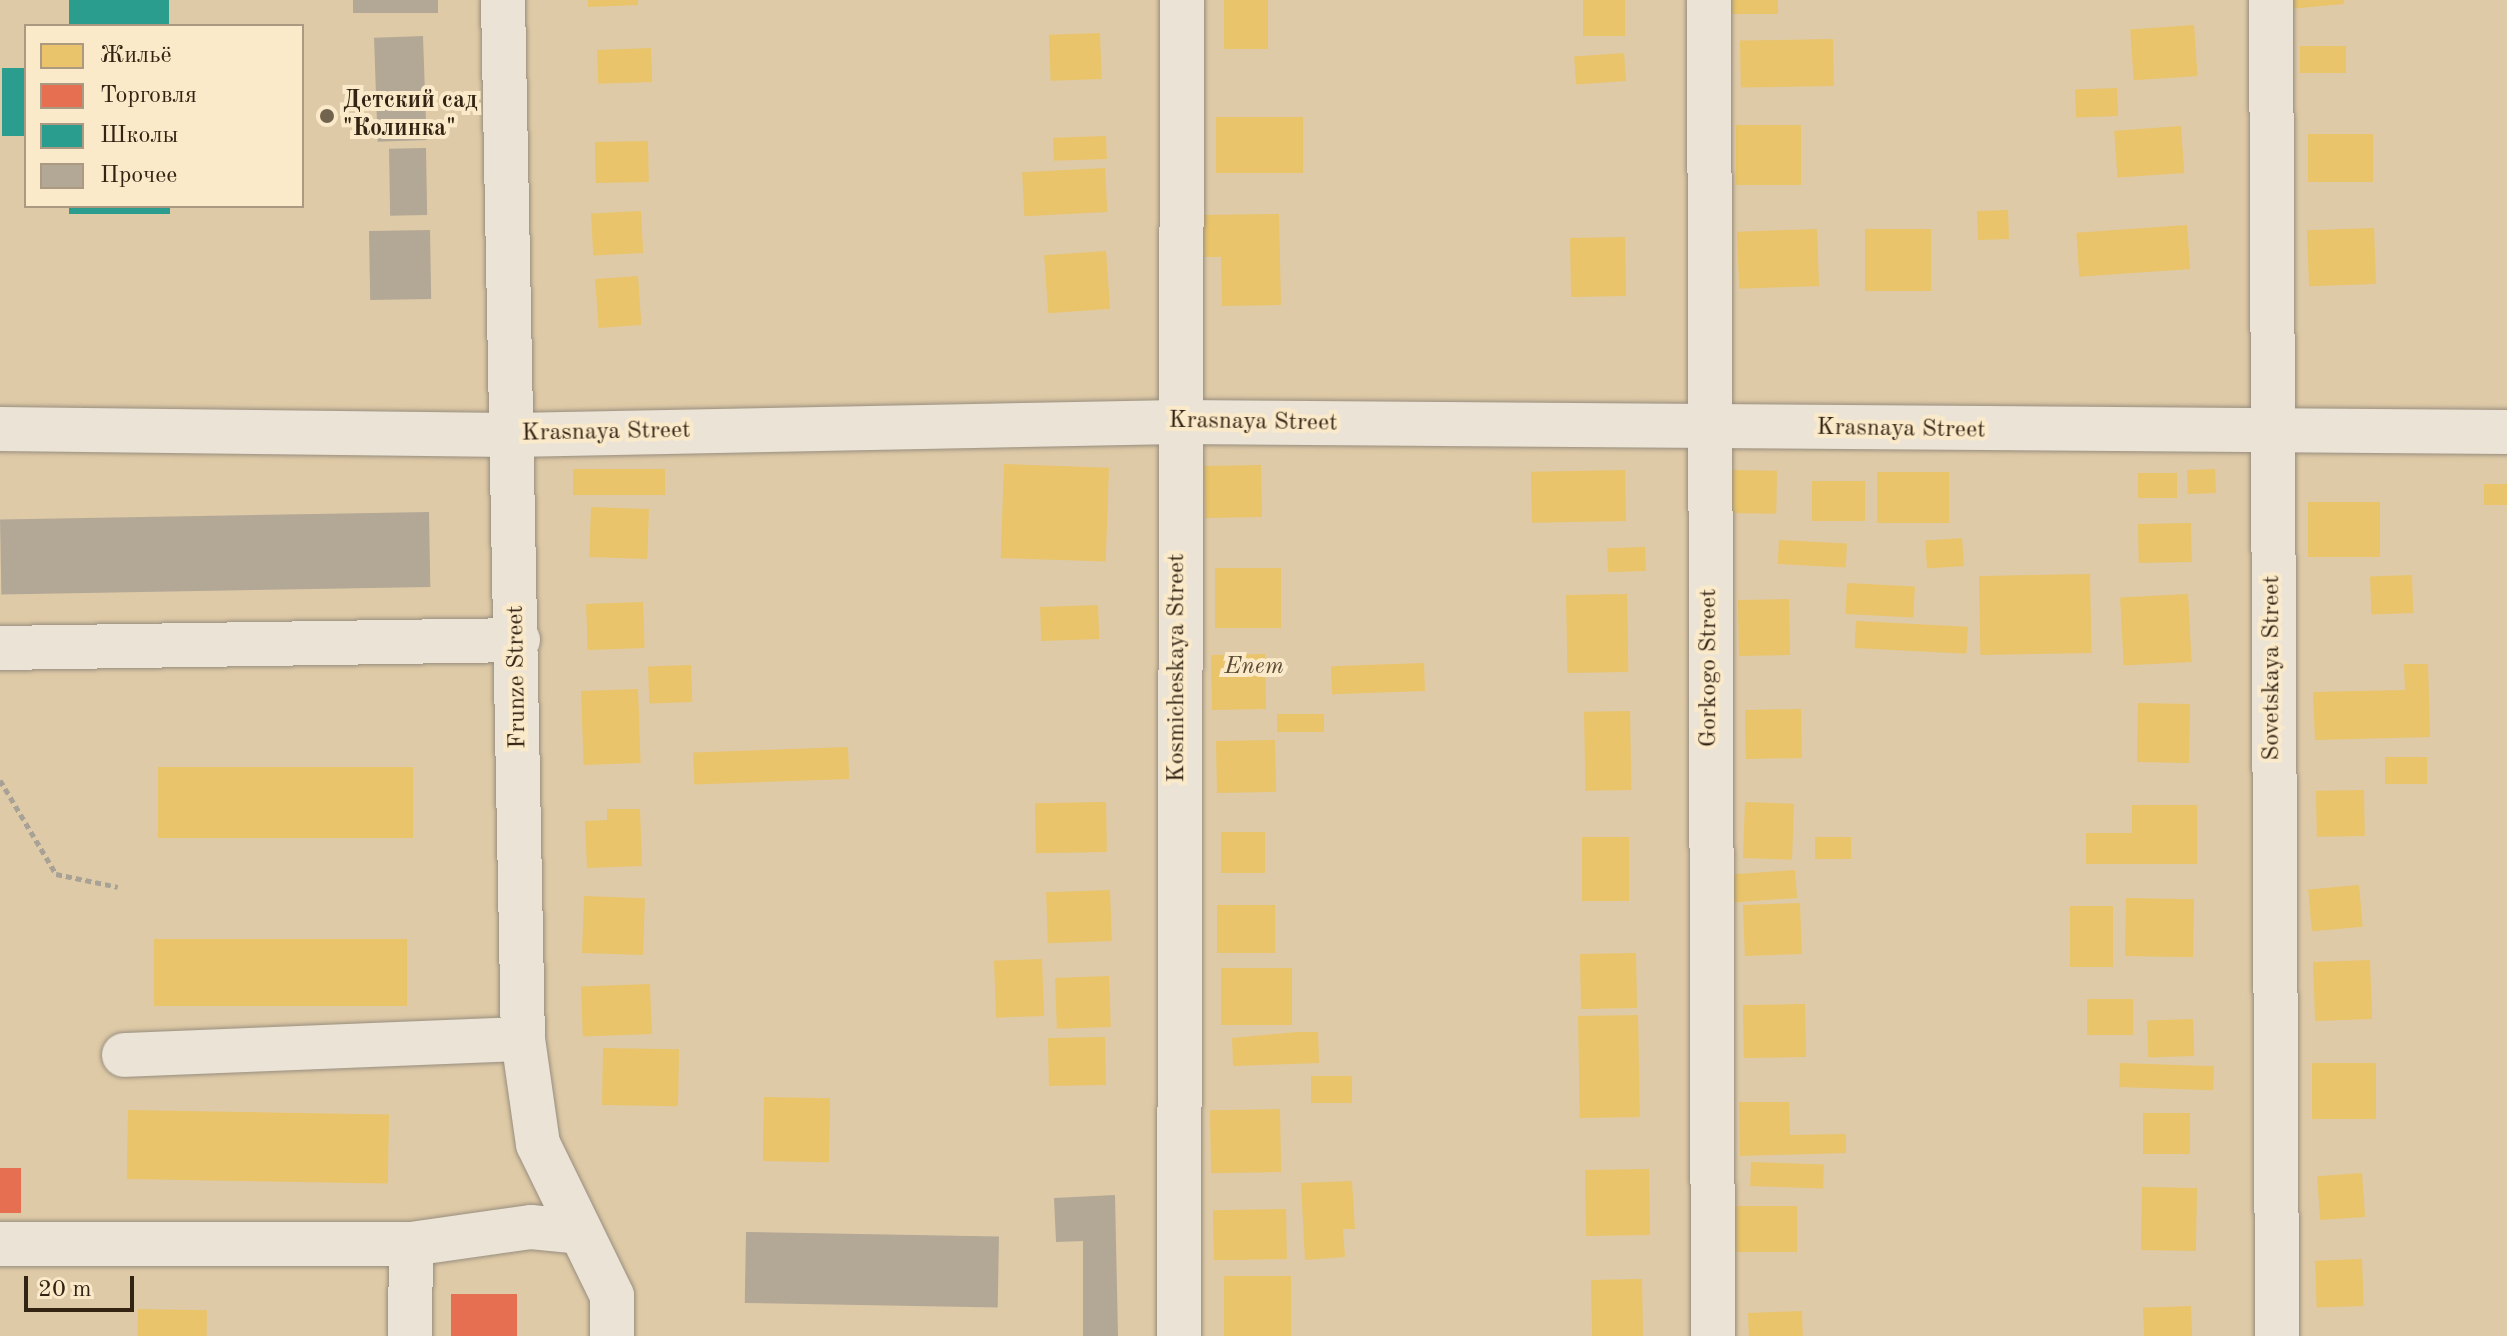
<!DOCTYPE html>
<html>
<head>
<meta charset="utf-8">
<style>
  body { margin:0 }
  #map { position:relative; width:2507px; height:1336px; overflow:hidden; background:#e8d9bf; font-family:"Old Standard TT",serif }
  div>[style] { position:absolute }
  .green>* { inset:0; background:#dfcaa7 }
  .homes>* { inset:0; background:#e9c46a; transform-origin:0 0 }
  .shops>* { inset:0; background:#e76f51; transform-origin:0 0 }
  .schools>* { inset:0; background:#2a9d8f; transform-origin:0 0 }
  .building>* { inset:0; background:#b3a896; transform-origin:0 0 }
  .path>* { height:5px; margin-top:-2.5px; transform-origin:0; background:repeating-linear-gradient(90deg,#a8a196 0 6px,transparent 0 10px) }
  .roads { filter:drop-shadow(0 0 2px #988e7e) drop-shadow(0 0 2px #988e7e) }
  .minor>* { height:44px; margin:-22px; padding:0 22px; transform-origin:22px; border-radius:22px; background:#ebe3d6 }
  .dots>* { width:22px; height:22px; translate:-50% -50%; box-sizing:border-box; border:4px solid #fbeaca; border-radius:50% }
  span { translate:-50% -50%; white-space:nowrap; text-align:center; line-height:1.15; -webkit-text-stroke:8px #fbeaca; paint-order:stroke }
  .poi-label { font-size:24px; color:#322313; font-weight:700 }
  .left { translate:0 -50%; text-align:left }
  .street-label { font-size:24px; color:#322313 }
  .park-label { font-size:24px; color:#5b4a33; font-style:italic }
  .legend { position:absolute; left:24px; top:24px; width:280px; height:184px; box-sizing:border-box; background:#fbeaca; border:2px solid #ab9a81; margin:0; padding:10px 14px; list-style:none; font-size:24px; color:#322313 }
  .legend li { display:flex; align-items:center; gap:16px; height:40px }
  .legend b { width:40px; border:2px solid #ab9a81 }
  .scale { position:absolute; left:24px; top:1276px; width:110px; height:36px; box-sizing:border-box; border:4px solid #322313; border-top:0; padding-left:10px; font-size:24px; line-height:28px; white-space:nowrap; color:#322313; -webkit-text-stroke:6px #fbeaca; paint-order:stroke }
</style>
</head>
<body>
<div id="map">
  <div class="green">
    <i style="clip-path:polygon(evenodd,0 0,2507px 0,2507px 1336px,0 1336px,0 0,26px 26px,302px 26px,302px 206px,26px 206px,26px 26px)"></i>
  </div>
  <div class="homes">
    <i style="clip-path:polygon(588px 0,638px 0,638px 5px,588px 7px)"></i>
    <i style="left:1224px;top:0;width:44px;height:49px"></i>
    <i style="left:1583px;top:0;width:42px;height:36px"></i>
    <i style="left:1723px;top:0;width:55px;height:14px"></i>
    <i style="clip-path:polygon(2288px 0,2344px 0,2344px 4px,2289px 9px)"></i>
    <i style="left:2194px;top:25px;width:51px;height:64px;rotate:86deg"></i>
    <i style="left:1100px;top:33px;width:46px;height:51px;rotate:88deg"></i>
    <i style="left:1833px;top:39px;width:47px;height:93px;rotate:89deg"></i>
    <i style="left:2300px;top:46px;width:46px;height:27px"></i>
    <i style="left:651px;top:48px;width:34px;height:54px;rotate:88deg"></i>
    <i style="left:1624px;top:53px;width:28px;height:50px;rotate:86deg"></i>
    <i style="left:2117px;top:88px;width:28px;height:42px;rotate:88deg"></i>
    <i style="left:1216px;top:117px;width:87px;height:56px"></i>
    <i style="left:1736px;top:125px;width:65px;height:60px"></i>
    <i style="left:2181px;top:126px;width:47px;height:67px;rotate:86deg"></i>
    <i style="left:2308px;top:134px;width:65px;height:48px"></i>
    <i style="left:1106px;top:136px;width:23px;height:53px;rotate:88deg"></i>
    <i style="left:648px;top:141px;width:41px;height:53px;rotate:89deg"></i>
    <i style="left:1105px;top:168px;width:44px;height:83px;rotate:87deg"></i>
    <i style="left:2008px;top:210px;width:29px;height:31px;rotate:88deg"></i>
    <i style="left:641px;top:211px;width:42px;height:50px;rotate:87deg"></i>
    <i style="clip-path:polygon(1279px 214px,1281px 305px,1222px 306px,1221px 257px,1204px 257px,1203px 215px)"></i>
    <i style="left:2187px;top:225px;width:44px;height:111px;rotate:86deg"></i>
    <i style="left:2374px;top:228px;width:56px;height:67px;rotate:88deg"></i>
    <i style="left:1817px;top:229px;width:57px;height:80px;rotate:88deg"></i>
    <i style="left:1865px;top:229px;width:66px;height:62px"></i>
    <i style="left:1625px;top:237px;width:59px;height:55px;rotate:89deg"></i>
    <i style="left:1106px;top:251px;width:58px;height:62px;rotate:86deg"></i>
    <i style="left:638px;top:276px;width:49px;height:43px;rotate:86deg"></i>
    <i style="left:1004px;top:464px;width:105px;height:94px;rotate:2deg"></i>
    <i style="left:1261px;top:465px;width:52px;height:57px;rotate:89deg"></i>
    <i style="left:573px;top:469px;width:92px;height:26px"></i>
    <i style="left:2215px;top:469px;width:24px;height:28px;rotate:88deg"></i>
    <i style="left:1625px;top:470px;width:51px;height:94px;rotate:89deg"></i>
    <i style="left:1731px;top:470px;width:46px;height:43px;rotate:1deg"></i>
    <i style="left:1877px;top:472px;width:72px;height:51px"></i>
    <i style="left:2177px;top:473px;width:25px;height:39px;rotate:90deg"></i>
    <i style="left:1812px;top:481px;width:53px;height:40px"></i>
    <i style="left:2484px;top:484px;width:23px;height:21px"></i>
    <i style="left:2308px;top:502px;width:72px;height:55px"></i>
    <i style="left:591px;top:507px;width:58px;height:50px;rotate:2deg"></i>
    <i style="left:2191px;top:523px;width:39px;height:53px;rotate:89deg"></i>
    <i style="left:1962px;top:538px;width:28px;height:37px;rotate:86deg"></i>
    <i style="left:1779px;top:540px;width:68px;height:24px;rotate:3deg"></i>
    <i style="left:1645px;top:547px;width:24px;height:38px;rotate:88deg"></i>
    <i style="left:1281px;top:568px;width:60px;height:66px;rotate:90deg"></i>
    <i style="left:2090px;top:574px;width:79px;height:111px;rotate:89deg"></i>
    <i style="left:2412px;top:575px;width:38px;height:42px;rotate:88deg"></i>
    <i style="left:1847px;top:583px;width:68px;height:31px;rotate:3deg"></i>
    <i style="left:1627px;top:594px;width:78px;height:61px;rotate:89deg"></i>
    <i style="left:2188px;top:594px;width:68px;height:68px;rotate:87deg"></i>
    <i style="left:1789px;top:599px;width:56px;height:51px;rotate:89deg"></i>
    <i style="left:643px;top:602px;width:46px;height:57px;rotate:88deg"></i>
    <i style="left:1098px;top:605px;width:34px;height:58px;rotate:88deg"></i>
    <i style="left:1856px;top:621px;width:112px;height:27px;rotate:3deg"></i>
    <i style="left:1265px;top:654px;width:55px;height:54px;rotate:89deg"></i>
    <i style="left:1424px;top:663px;width:28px;height:93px;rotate:88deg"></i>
    <i style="clip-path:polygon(2404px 664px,2428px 664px,2430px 737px,2315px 740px,2313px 692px,2405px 690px)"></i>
    <i style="left:691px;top:665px;width:37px;height:43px;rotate:88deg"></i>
    <i style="left:638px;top:689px;width:74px;height:57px;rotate:88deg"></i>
    <i style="left:2138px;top:703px;width:52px;height:59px;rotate:1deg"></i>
    <i style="left:1801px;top:709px;width:49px;height:56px;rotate:89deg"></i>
    <i style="left:1630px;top:711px;width:79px;height:46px;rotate:89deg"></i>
    <i style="left:1324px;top:714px;width:18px;height:47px;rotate:90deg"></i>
    <i style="left:1275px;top:740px;width:52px;height:59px;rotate:89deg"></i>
    <i style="left:848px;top:747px;width:32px;height:155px;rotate:88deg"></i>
    <i style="left:2385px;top:757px;width:42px;height:27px"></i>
    <i style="left:158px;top:767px;width:255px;height:71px"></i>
    <i style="left:2364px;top:790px;width:46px;height:48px;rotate:89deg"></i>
    <i style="left:1106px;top:802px;width:50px;height:71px;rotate:89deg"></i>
    <i style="left:1745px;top:802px;width:49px;height:56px;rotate:2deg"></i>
    <i style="clip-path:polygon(2132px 805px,2197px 805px,2197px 864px,2086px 864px,2086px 833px,2132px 833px)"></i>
    <i style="clip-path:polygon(607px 809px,640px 809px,642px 866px,587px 868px,585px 821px,607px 820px)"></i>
    <i style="left:1221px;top:832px;width:44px;height:41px"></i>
    <i style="left:1582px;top:837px;width:47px;height:64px"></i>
    <i style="left:1815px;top:837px;width:36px;height:22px"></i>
    <i style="left:1795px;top:870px;width:28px;height:64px;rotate:86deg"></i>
    <i style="left:2359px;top:885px;width:42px;height:51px;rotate:85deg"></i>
    <i style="left:1110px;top:890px;width:51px;height:64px;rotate:88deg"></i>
    <i style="left:584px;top:896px;width:61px;height:57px;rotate:2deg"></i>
    <i style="left:2126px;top:898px;width:68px;height:58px;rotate:1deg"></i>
    <i style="left:1800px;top:903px;width:51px;height:57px;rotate:88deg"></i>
    <i style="left:1275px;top:905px;width:48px;height:58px;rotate:90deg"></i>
    <i style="left:2070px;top:906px;width:43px;height:61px"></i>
    <i style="left:154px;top:939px;width:253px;height:67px"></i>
    <i style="left:1636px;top:953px;width:55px;height:56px;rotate:89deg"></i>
    <i style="left:1042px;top:959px;width:57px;height:48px;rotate:88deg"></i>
    <i style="left:2370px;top:960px;width:59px;height:57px;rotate:88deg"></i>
    <i style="left:1292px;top:968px;width:57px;height:71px;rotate:90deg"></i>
    <i style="left:1109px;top:976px;width:51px;height:54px;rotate:88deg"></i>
    <i style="left:650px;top:984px;width:50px;height:69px;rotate:88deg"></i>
    <i style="left:2133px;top:999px;width:36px;height:46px;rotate:90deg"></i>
    <i style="left:1805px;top:1004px;width:53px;height:62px;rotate:89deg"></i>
    <i style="left:1638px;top:1015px;width:102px;height:60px;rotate:89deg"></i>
    <i style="left:2193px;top:1019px;width:37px;height:46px;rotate:88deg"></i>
    <i style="clip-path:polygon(1297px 1032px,1318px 1032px,1319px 1063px,1233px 1066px,1232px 1038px)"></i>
    <i style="left:1105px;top:1037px;width:48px;height:57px;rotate:89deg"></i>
    <i style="left:603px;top:1048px;width:76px;height:57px;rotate:1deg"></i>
    <i style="left:2120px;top:1063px;width:94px;height:24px;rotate:2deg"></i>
    <i style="left:2312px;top:1063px;width:64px;height:56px"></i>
    <i style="left:1311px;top:1076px;width:41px;height:27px"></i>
    <i style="left:764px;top:1097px;width:66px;height:64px;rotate:1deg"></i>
    <i style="clip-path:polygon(1739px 1102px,1789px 1102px,1790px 1135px,1846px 1134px,1846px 1153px,1740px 1156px)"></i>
    <i style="left:1280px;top:1109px;width:63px;height:70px;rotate:89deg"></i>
    <i style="left:128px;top:1110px;width:261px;height:69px;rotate:1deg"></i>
    <i style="left:2143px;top:1113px;width:47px;height:41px"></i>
    <i style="left:1751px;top:1162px;width:73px;height:24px;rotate:2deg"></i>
    <i style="left:1649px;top:1169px;width:66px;height:64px;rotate:89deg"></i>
    <i style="left:2362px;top:1173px;width:44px;height:45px;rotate:86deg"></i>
    <i style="clip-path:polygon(1352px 1181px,1355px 1229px,1343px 1229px,1345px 1257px,1305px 1260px,1301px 1183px)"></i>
    <i style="left:2142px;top:1187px;width:55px;height:63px;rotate:1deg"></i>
    <i style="left:1734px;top:1206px;width:63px;height:46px"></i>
    <i style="left:1286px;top:1209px;width:50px;height:73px;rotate:89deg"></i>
    <i style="left:2362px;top:1259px;width:47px;height:47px;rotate:88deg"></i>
    <i style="left:1224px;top:1276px;width:67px;height:60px"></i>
    <i style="left:1642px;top:1279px;width:57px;height:51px;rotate:89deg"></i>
    <i style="left:2191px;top:1306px;width:30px;height:48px;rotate:88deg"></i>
    <i style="left:138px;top:1309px;width:69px;height:27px;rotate:1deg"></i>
    <i style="left:1802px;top:1311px;width:25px;height:54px;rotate:88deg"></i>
  </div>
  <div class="shops">
    <i style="left:0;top:1168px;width:21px;height:45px"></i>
    <i style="left:451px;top:1294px;width:66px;height:42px"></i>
  </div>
  <div class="schools">
    <i style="left:69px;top:0;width:100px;height:26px"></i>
    <i style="left:2px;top:68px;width:24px;height:68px"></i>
    <i style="left:69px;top:206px;width:101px;height:8px"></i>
  </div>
  <div class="building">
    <i style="left:353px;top:0;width:85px;height:13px"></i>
    <i style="left:423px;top:36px;width:104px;height:49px;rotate:88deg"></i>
    <i style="left:426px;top:148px;width:67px;height:37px;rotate:89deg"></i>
    <i style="left:430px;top:230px;width:69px;height:61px;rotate:89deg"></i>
    <i style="left:429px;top:512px;width:75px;height:429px;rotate:89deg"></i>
    <i style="clip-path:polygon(1115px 1195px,1118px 1336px,1083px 1336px,1083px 1241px,1056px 1242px,1054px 1198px)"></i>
    <i style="left:746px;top:1232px;width:253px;height:71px;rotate:1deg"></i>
  </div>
  <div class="path">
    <i style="left:0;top:780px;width:109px;rotate:59.2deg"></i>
    <i style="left:56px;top:874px;width:63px;rotate:11.8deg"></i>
  </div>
  <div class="roads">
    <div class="minor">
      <i style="left:503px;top:0;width:1039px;rotate:88.9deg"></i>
      <i style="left:523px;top:1039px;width:106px;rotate:81.9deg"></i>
      <i style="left:538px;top:1144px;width:169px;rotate:64deg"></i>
      <i style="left:612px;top:1296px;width:40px;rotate:90deg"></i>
      <i style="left:1709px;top:0;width:1336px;rotate:89.83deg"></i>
      <i style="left:2271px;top:0;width:1336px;rotate:89.74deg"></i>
      <i style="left:0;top:429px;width:513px;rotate:0.67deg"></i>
      <i style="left:513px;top:435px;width:665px;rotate:-1.12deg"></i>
      <i style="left:1178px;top:422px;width:1329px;rotate:0.43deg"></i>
      <i style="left:0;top:648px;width:518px;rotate:-0.88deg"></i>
      <i style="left:124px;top:1055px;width:399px;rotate:-2.3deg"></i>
      <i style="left:0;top:1244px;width:411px"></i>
      <i style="left:411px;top:1244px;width:121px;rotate:-8.1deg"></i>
      <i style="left:531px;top:1227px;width:49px;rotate:5.8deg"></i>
      <i style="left:410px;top:1336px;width:92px;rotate:-89.4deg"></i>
      <i style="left:1179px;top:1336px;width:1336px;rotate:-89.87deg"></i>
    </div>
  </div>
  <div class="dots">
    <i style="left:327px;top:116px;background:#72634f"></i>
  </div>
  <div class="poi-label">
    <span class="left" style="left:343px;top:116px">Детский сад<br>"Колинка"</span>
  </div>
  <div class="street-label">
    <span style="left:1253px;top:423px;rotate:1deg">Krasnaya Street</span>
    <span style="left:1901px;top:430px;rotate:1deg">Krasnaya Street</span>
    <span style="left:606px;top:433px;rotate:-1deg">Krasnaya Street</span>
    <span style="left:1178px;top:668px;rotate:-90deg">Kosmicheskaya Street</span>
    <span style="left:1710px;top:668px;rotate:-90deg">Gorkogo Street</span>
    <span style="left:2273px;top:668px;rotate:-90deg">Sovetskaya Street</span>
    <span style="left:518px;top:677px;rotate:-91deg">Frunze Street</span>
  </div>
  <div class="park-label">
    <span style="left:1254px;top:668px">Enem</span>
  </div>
  <ul class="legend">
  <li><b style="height:22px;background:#e9c46a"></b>Жильё</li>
  <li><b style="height:22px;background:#e76f51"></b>Торговля</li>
  <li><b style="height:22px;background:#2a9d8f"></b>Школы</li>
  <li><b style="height:22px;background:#b3a896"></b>Прочее</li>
  </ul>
  <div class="scale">20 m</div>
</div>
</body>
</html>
